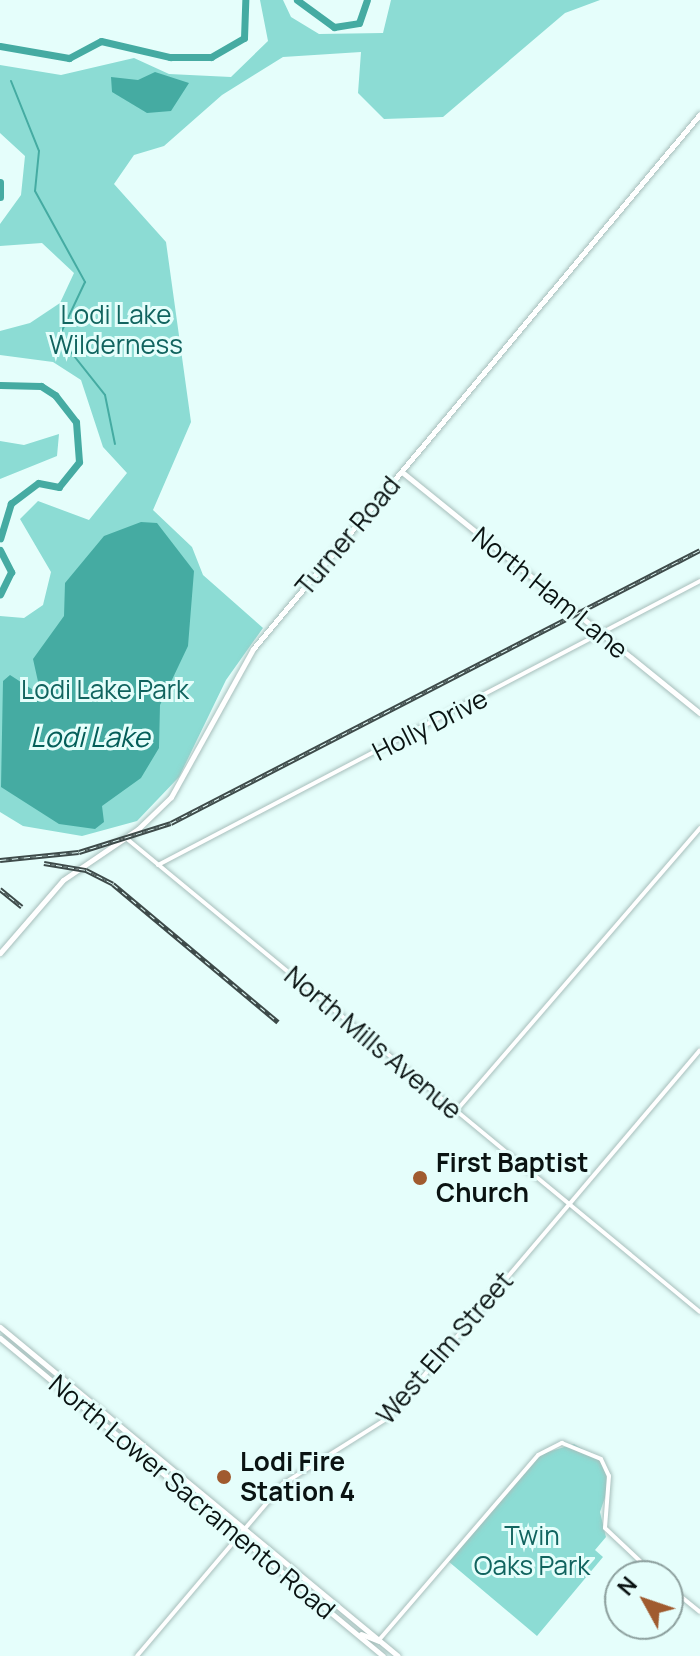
<!DOCTYPE html>
<html>
<head>
<meta charset="utf-8">
<style>
  body { margin:0 }
  #map { position:relative; width:700px; height:1656px; overflow:hidden; background:#e5fefb; font-family:Manrope,sans-serif }
  div>[style] { position:absolute }
  .green>* { inset:0; background:#8cdcd4 }
  .water>* { inset:0; background:#45aba2 }
  .stream>* { height:2px; margin:-1px; padding:0 1px; transform-origin:1px; border-radius:1px; background:#45aba2 }
  .river>* { height:7px; margin:-3.5px; padding:0 3.5px; transform-origin:3.5px; border-radius:3.5px; background:#45aba2 }
  .roads { filter:drop-shadow(0 0 2px #a7bebb) drop-shadow(0 0 2px #a7bebb) }
  .tertiary>* { height:4px; margin:-2px; padding:0 2px; transform-origin:2px; border-radius:2px; background:#fff }
  .secondary>* { height:5px; margin:-2.5px; padding:0 2.5px; transform-origin:2.5px; border-radius:2.5px; background:#fff }
  .rail>* { height:5px; margin-top:-2.5px; transform-origin:0; background:repeating-linear-gradient(90deg,#e5fefb 0 6px,#3e4b4a 0 12px); box-sizing:border-box; border-block:2px solid #3e4b4a }
  .dots>* { width:22px; height:22px; translate:-50% -50%; box-sizing:border-box; border:4px solid #e5fefb; border-radius:50% }
  span { translate:-50% -50%; white-space:nowrap; text-align:center; line-height:1.15; -webkit-text-stroke:6px #e5fefb; paint-order:stroke }
  .park-label { font-size:26px; color:#11645f }
  .street-label { font-size:26px; color:#0a1312 }
  .poi-label { font-size:26px; color:#0a1312; font-weight:700 }
  .left { translate:0 -50%; text-align:left }
  .water-label { font-size:28px; color:#045e59; font-style:italic }
  .north { position:absolute; left:604px; top:1560px; width:80px; height:80px; box-sizing:border-box; background:#e5fefb; border:2px solid #8da09e; border-radius:50%; rotate:310deg; font-size:22px; font-weight:700; line-height:32px; text-align:center; color:#0a1312 }
  .north::after { content:''; display:block; margin:auto; width:28px; height:36px; background:#a05b2f; clip-path:polygon(50% 0,100% 100%,50% 72%,0 100%) }
</style>
</head>
<body>
<div id="map">
  <div class="green">
    <i style="clip-path:polygon(260px 0,283px 0,291px 17px,319px 34px,383px 33px,391px 0,600px 0,565px 13px,443px 117px,384px 119px,358px 93px,361px 52px,283px 57px,222px 95px,164px 146px,134px 155px,114px 184px,166px 242px,191px 422px,153px 510px,192px 547px,203px 575px,263px 628px,226px 680px,179px 777px,137px 821px,82px 836px,23px 826px,0 812px,0 616px,24px 618px,43px 605px,51px 572px,20px 519px,38px 501px,89px 520px,127px 473px,103px 447px,81px 380px,53px 362px,0 355px,0 331px,30px 323px,60px 303px,74px 273px,42px 243px,0 246px,0 224px,21px 195px,25px 156px,0 133px,0 65px,61px 75px,134px 58px,169px 74px,231px 77px,268px 41px)"></i>
    <i style="clip-path:polygon(59px 434px,57px 456px,0 479px,0 441px,24px 445px)"></i>
    <i style="clip-path:polygon(574px 1444px,602px 1461px,609px 1486px,600px 1512px,606px 1537px,595px 1550px,603px 1557px,537px 1636px,448px 1561px,538px 1455px)"></i>
  </div>
  <div class="water">
    <i style="clip-path:polygon(155px 72px,189px 83px,171px 111px,147px 113px,112px 92px,111px 77px,138px 80px)"></i>
    <i style="clip-path:polygon(141px 522px,157px 523px,194px 571px,188px 646px,160px 705px,159px 748px,141px 778px,102px 806px,104px 822px,95px 829px,59px 824px,1px 787px,3px 681px,10px 675px,41px 695px,33px 659px,64px 616px,65px 583px,104px 536px)"></i>
  </div>
  <div class="stream">
    <i style="left:11px;top:81px;width:75px;rotate:68.2deg"></i>
    <i style="left:39px;top:151px;width:40px;rotate:95.7deg"></i>
    <i style="left:35px;top:191px;width:104px;rotate:61.2deg"></i>
    <i style="left:85px;top:282px;width:61px;rotate:115.3deg"></i>
    <i style="left:59px;top:337px;width:74px;rotate:51.6deg"></i>
    <i style="left:105px;top:395px;width:50px;rotate:78.5deg"></i>
  </div>
  <div class="river">
    <i style="left:297px;top:0;width:46px;rotate:36.1deg"></i>
    <i style="left:334px;top:27px;width:25px;rotate:-9deg"></i>
    <i style="left:359px;top:23px;width:24px;rotate:-71deg"></i>
    <i style="left:0;top:46px;width:70px;rotate:9.9deg"></i>
    <i style="left:69px;top:58px;width:36px;rotate:-28deg"></i>
    <i style="left:101px;top:41px;width:71px;rotate:13.1deg"></i>
    <i style="left:170px;top:57px;width:41px"></i>
    <i style="left:211px;top:57px;width:38px;rotate:-30deg"></i>
    <i style="left:244px;top:38px;width:38px;rotate:-88deg"></i>
    <i style="left:0;top:182px;width:15px;rotate:90deg"></i>
    <i style="left:0;top:385px;width:41px;rotate:1.4deg"></i>
    <i style="left:41px;top:386px;width:17px;rotate:33deg"></i>
    <i style="left:55px;top:395px;width:34px;rotate:52deg"></i>
    <i style="left:76px;top:422px;width:40px;rotate:85.7deg"></i>
    <i style="left:79px;top:462px;width:32px;rotate:129deg"></i>
    <i style="left:59px;top:487px;width:21px;rotate:-169deg"></i>
    <i style="left:38px;top:483px;width:34px;rotate:143deg"></i>
    <i style="left:11px;top:503px;width:37px;rotate:107deg"></i>
    <i style="left:0;top:550px;width:25px;rotate:63deg"></i>
    <i style="left:11px;top:572px;width:25px;rotate:116deg"></i>
  </div>
  <div class="roads">
    <div class="tertiary">
      <i style="left:126px;top:838px;width:744px;rotate:39.55deg"></i>
      <i style="left:158px;top:865px;width:612px;rotate:-27.65deg"></i>
      <i style="left:456px;top:1111px;width:374px;rotate:-49.2deg"></i>
      <i style="left:668px;top:1586px;width:41px;rotate:39.1deg"></i>
      <i style="left:379px;top:1640px;width:244px;rotate:-49.3deg"></i>
      <i style="left:538px;top:1455px;width:27px;rotate:-27deg"></i>
      <i style="left:562px;top:1443px;width:42px;rotate:22.3deg"></i>
      <i style="left:601px;top:1459px;width:19px;rotate:65deg"></i>
      <i style="left:609px;top:1476px;width:52px;rotate:94.4deg"></i>
      <i style="left:605px;top:1528px;width:70px;rotate:43.3deg"></i>
      <i style="left:137px;top:1656px;width:226px;rotate:-49.7deg"></i>
      <i style="left:283px;top:1484px;width:124px;rotate:-32.2deg"></i>
      <i style="left:388px;top:1418px;width:482px;rotate:-49.7deg"></i>
    </div>
    <div class="secondary">
      <i style="left:402px;top:472px;width:383px;rotate:39deg"></i>
      <i style="left:0;top:953px;width:96px;rotate:-49.2deg"></i>
      <i style="left:63px;top:880px;width:91px;rotate:-34.2deg"></i>
      <i style="left:138px;top:829px;width:46px;rotate:-44.1deg"></i>
      <i style="left:171px;top:797px;width:169px;rotate:-61deg"></i>
      <i style="left:253px;top:649px;width:697px;rotate:-50.12deg"></i>
      <i style="left:0;top:1327px;width:516px;rotate:39.58deg"></i>
      <i style="left:0;top:1338px;width:498px;rotate:39.7deg"></i>
      <i style="left:361px;top:1634px;width:19px;rotate:21deg"></i>
    </div>
  </div>
  <div class="rail">
    <i style="left:0;top:860px;width:79px;rotate:-5.8deg"></i>
    <i style="left:79px;top:852px;width:96px;rotate:-17.5deg"></i>
    <i style="left:171px;top:823px;width:595px;rotate:-27.3deg"></i>
    <i style="left:44px;top:863px;width:43px;rotate:9.5deg"></i>
    <i style="left:86px;top:870px;width:30px;rotate:27deg"></i>
    <i style="left:113px;top:884px;width:215px;rotate:39.9deg"></i>
    <i style="left:0;top:889px;width:28px;rotate:39deg"></i>
  </div>
  <div class="dots">
    <i style="left:420px;top:1178px;background:#a05b2f"></i>
    <i style="left:224px;top:1477px;background:#a05b2f"></i>
  </div>
  <div class="park-label">
    <span style="left:116px;top:330px">Lodi Lake<br>Wilderness</span>
    <span style="left:105px;top:690px">Lodi Lake Park</span>
    <span style="left:532px;top:1551px">Twin<br>Oaks Park</span>
  </div>
  <div class="street-label">
    <span style="left:348px;top:536px;rotate:-50deg">Turner Road</span>
    <span style="left:550px;top:593px;rotate:39deg">North Ham Lane</span>
    <span style="left:430px;top:725px;rotate:-27deg">Holly Drive</span>
    <span style="left:373px;top:1043px;rotate:40deg">North Mills Avenue</span>
    <span style="left:445px;top:1348px;rotate:-49deg">West Elm Street</span>
    <span style="left:192px;top:1497px;rotate:40deg">North Lower Sacramento Road</span>
  </div>
  <div class="poi-label">
    <span class="left" style="left:436px;top:1178px">First Baptist<br>Church</span>
    <span class="left" style="left:240px;top:1477px">Lodi Fire<br>Station 4</span>
  </div>
  <div class="water-label">
    <span style="left:90px;top:736px">Lodi Lake</span>
  </div>
  <div class="north">N</div>
</div>
</body>
</html>
